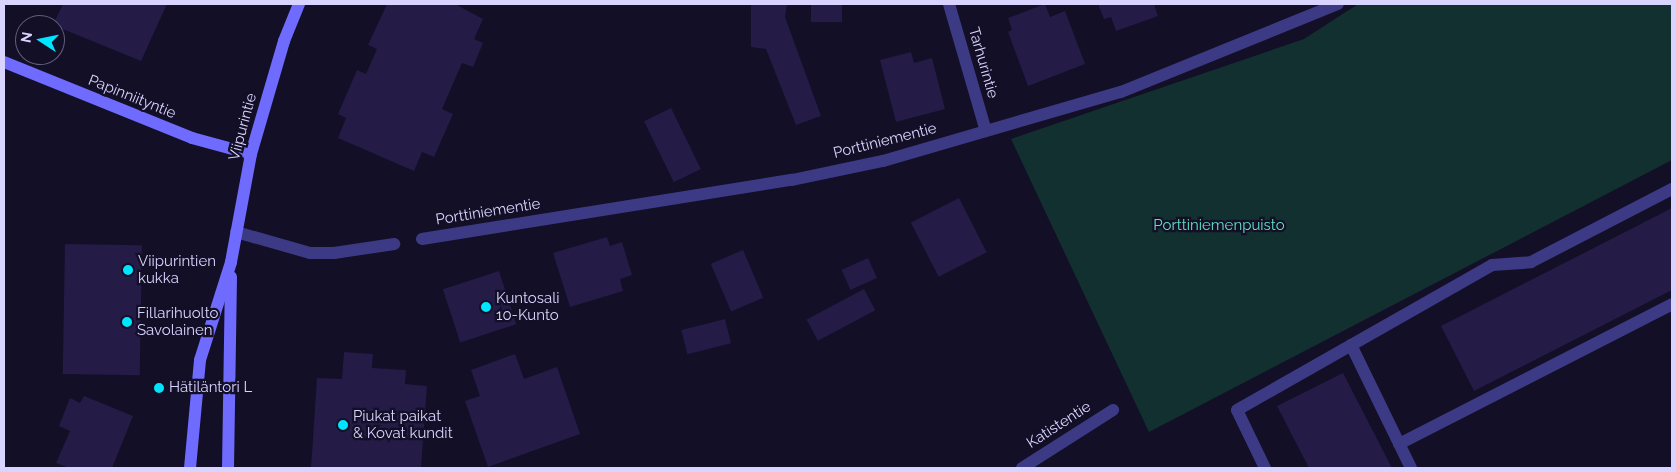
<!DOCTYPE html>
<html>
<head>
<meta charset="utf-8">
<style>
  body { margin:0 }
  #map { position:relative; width:1676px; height:472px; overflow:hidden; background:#130f26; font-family:Raleway,sans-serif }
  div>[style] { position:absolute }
  .green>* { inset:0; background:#12302f }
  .building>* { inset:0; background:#241b47; transform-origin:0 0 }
  .lane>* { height:12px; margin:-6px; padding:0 6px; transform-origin:6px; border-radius:6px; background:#3d3a85 }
  .street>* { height:12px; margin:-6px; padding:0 6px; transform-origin:6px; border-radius:6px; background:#3d3a85 }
  .secondary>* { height:12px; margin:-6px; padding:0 6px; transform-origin:6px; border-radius:6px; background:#6f6bff }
  .dots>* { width:14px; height:14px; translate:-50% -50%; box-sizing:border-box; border:2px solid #130f26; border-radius:50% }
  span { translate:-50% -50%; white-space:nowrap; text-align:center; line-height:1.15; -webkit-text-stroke:4.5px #130f26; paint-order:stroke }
  .street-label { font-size:15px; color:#d9d4ff }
  .park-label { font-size:15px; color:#5fe0c0 }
  .poi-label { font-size:15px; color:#d9d4ff }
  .left { translate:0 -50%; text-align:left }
  .frame { position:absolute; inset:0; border:5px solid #d9d4ff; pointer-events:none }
  .north { position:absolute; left:15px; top:15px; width:50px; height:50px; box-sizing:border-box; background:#130f26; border:1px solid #625e7d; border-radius:50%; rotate:281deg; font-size:14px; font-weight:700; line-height:20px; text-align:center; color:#d9d4ff }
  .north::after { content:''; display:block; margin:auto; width:18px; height:22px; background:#00e5ff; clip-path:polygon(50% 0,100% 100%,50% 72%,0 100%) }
</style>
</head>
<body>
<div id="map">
  <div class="green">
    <i style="clip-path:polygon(1358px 4px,1672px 4px,1672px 160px,1149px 432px,1011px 139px,1304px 39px)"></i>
  </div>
  <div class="building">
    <i style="clip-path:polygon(63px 4px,167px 4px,141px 61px,53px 25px)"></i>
    <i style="clip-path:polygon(387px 4px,455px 4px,483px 19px,474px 39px,483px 43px,473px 67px,462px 63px,442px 109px,453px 114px,434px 157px,422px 152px,414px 171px,338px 138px,346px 118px,338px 114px,357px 70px,366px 74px,377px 49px,368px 45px)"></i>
    <i style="clip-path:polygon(751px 4px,787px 4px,785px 17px,821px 116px,796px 125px,766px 49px,751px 47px)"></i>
    <i style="left:811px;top:4px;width:31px;height:18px"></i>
    <i style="clip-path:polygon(1045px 4px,1050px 17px,1065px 11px,1085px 64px,1028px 86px,1008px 32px,1012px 30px,1008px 18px)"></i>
    <i style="clip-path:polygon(1098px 4px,1154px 4px,1158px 16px,1116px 31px,1111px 17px,1104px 19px)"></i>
    <i style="clip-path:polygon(911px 52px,914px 63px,932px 58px,945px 109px,896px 122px,880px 60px)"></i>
    <i style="left:671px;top:108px;width:68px;height:30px;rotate:64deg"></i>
    <i style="left:959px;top:198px;width:61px;height:54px;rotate:63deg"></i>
    <i style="clip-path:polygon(1672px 208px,1672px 290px,1474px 391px,1441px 326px)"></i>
    <i style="clip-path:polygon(607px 237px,610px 246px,622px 242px,632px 275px,620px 279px,623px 291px,570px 307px,553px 253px)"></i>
    <i style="left:65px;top:244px;width:77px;height:130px;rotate:1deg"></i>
    <i style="left:743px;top:250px;width:52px;height:35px;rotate:67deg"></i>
    <i style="left:868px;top:258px;width:22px;height:29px;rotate:66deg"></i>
    <i style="left:499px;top:271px;width:56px;height:59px;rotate:72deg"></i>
    <i style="left:864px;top:289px;width:24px;height:65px;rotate:62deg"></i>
    <i style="left:725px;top:319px;width:25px;height:45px;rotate:76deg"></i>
    <i style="clip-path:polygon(344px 352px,373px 354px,372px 368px,406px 370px,405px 384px,427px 386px,421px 468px,311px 468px,317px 378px,342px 379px)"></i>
    <i style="clip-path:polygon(515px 354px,524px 379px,557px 367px,580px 434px,488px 467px,465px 401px,480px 396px,471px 370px)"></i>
    <i style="clip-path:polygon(1343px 373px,1392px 468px,1309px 468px,1277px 406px)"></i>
    <i style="clip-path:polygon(84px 396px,133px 416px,112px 468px,69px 468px,56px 463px,70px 431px,59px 426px,70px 398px,80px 403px)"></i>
  </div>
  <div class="lane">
    <i style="left:1351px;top:345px;width:137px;rotate:64deg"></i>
    <i style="left:1399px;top:444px;width:307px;rotate:-27.1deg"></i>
    <i style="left:1265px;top:468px;width:64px;rotate:-115.8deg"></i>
    <i style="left:1237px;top:410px;width:293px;rotate:-29.6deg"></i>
    <i style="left:1492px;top:265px;width:39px;rotate:-4deg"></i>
    <i style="left:1531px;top:262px;width:159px;rotate:-27.4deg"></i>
  </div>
  <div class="street">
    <i style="left:949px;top:4px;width:132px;rotate:73.8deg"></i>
    <i style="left:236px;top:232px;width:77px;rotate:15.8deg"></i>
    <i style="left:310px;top:253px;width:24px"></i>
    <i style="left:334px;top:253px;width:61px;rotate:-8.5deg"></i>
    <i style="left:422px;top:239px;width:375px;rotate:-9.1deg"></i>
    <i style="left:792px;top:180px;width:93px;rotate:-11.8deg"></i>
    <i style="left:883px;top:161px;width:248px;rotate:-16.2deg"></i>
    <i style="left:1121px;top:92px;width:234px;rotate:-22.1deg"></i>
    <i style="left:1022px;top:468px;width:108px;rotate:-32.5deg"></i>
  </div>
  <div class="secondary">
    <i style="left:4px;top:62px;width:203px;rotate:22deg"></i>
    <i style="left:192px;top:138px;width:61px;rotate:15.2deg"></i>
    <i style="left:190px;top:468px;width:108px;rotate:-84.7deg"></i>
    <i style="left:200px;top:360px;width:103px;rotate:-72.4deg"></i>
    <i style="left:231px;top:262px;width:110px;rotate:-79.5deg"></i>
    <i style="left:251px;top:154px;width:118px;rotate:-73.7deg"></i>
    <i style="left:284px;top:41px;width:40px;rotate:-68deg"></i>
    <i style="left:228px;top:468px;width:191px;rotate:-89.1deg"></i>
  </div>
  <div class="dots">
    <i style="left:128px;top:270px;background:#00e5ff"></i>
    <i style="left:486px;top:307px;background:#00e5ff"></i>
    <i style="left:127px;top:322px;background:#00e5ff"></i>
    <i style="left:159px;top:388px;background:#00e5ff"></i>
    <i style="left:343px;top:425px;background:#00e5ff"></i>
  </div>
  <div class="street-label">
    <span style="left:983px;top:63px;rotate:74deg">Tarhurintie</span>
    <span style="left:132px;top:97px;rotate:22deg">Papinniityntie</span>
    <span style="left:243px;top:127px;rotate:-75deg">Viipurintie</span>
    <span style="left:885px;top:141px;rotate:-14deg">Porttiniementie</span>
    <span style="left:488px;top:212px;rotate:-9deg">Porttiniementie</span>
    <span style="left:1059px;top:425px;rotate:-33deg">Katistentie</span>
  </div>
  <div class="park-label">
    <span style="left:1219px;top:226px">Porttiniemenpuisto</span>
  </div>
  <div class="poi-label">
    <span class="left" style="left:138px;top:270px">Viipurintien<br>kukka</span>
    <span class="left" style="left:496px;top:307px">Kuntosali<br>10-Kunto</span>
    <span class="left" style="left:137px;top:322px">Fillarihuolto<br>Savolainen</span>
    <span class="left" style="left:169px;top:388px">Hätiläntori L</span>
    <span class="left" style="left:353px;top:425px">Piukat paikat<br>&amp; Kovat kundit</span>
  </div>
  <div class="frame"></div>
  <div class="north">N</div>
</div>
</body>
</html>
